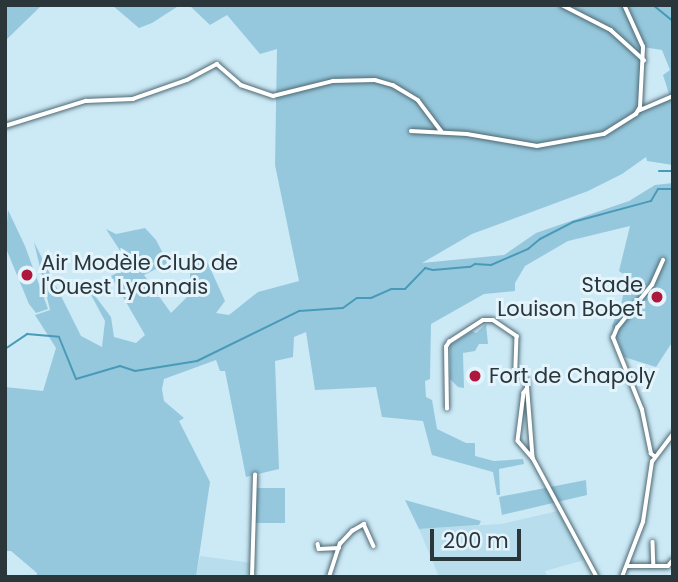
<!DOCTYPE html>
<html>
<head>
<meta charset="utf-8">
<style>
  body { margin:0 }
  #map { position:relative; width:678px; height:582px; overflow:hidden; background:#cce9f6; font-family:Poppins,sans-serif }
  div>[style] { position:absolute }
  .built>* { inset:0; background:#b8dded }
  .green>* { inset:0; background:#96c8dd; transform-origin:0 0 }
  .stream>* { height:2px; margin:-1px; padding:0 1px; transform-origin:1px; border-radius:1px; background:#489ab8 }
  .roads { filter:drop-shadow(0 0 2px #4d6872) drop-shadow(0 0 2px #4d6872) }
  .minor>* { height:3.5px; margin:-1.75px; padding:0 1.75px; transform-origin:1.75px; border-radius:1.75px; background:#fff }
  .dots>* { width:19px; height:19px; translate:-50% -50%; box-sizing:border-box; border:4px solid #e3f4fc; border-radius:50% }
  span { translate:-50% -50%; white-space:nowrap; text-align:center; line-height:1.15; -webkit-text-stroke:6px #e3f4fc; paint-order:stroke }
  .poi-label { font-size:21px; color:#2b363b }
  .left { translate:0 -50%; text-align:left }
  .right { translate:-100% -50%; text-align:right }
  .frame { position:absolute; inset:0; border:7px solid #2b363b; pointer-events:none }
  .scale { position:absolute; left:430px; top:529px; width:91px; height:32px; box-sizing:border-box; border:4px solid #2b363b; border-top:0; padding-left:9px; font-size:21px; line-height:24px; white-space:nowrap; color:#2b363b; -webkit-text-stroke:5px #e3f4fc; paint-order:stroke }
</style>
</head>
<body>
<div id="map">
  <div class="built">
    <i style="clip-path:polygon(562px 510px,588px 559px,545px 571px,547px 577px,439px 577px,419px 529px,501px 524px)"></i>
    <i style="clip-path:polygon(200px 556px,252px 563px,252px 577px,196px 577px)"></i>
  </div>
  <div class="green">
    <i style="clip-path:polygon(5px 5px,42px 5px,5px 41px)"></i>
    <i style="clip-path:polygon(112px 5px,180px 5px,152px 23px,139px 28px)"></i>
    <i style="clip-path:polygon(evenodd,189px 5px,673px 5px,673px 165px,647px 161px,646px 157px,622px 174px,588px 191px,472px 234px,422px 263px,504px 255px,536px 233px,629px 201px,655px 185px,673px 183px,673px 341px,656px 367px,624px 357px,612px 326px,622px 301px,626px 276px,619px 271px,630px 226px,568px 241px,525px 266px,515px 283px,515px 291px,484px 294px,431px 324px,430px 379px,425px 381px,426px 397px,432px 400px,437px 429px,466px 443px,475px 443px,475px 456px,494px 461px,523px 459px,524px 464px,499px 469px,500px 495px,497px 495px,493px 472px,432px 455px,423px 421px,382px 417px,376px 387px,315px 390px,306px 332px,294px 337px,293px 357px,275px 361px,279px 469px,246px 477px,225px 371px,220px 371px,216px 360px,164px 379px,162px 389px,164px 401px,184px 418px,179px 421px,210px 482px,196px 577px,36px 577px,37px 573px,11px 551px,5px 551px,5px 387px,43px 391px,56px 348px,35px 315px,50px 310px,34px 242px,81px 336px,102px 347px,105px 321px,83px 280px,111px 317px,114px 337px,136px 343px,145px 335px,111px 276px,130px 266px,106px 229px,116px 234px,145px 228px,156px 240px,168px 263px,144px 275px,171px 313px,190px 294px,190px 265px,206px 259px,225px 301px,216px 313px,229px 315px,258px 292px,299px 281px,275px 165px,277px 49px,260px 54px,227px 15px,210px 25px,189px 5px,643px 47px,662px 50px,670px 70px,663px 75px,670px 97px,638px 111px,643px 47px)"></i>
    <i style="clip-path:polygon(8px 210px,25px 246px,48px 309px,36px 313px,29px 304px,5px 246px)"></i>
    <i style="clip-path:polygon(486px 324px,488px 344px,479px 344px,475px 351px,463px 353px,464px 388px,458px 387px,450px 379px,450px 345px,472px 331px,476px 333px)"></i>
    <i style="clip-path:polygon(586px 480px,587px 495px,502px 515px,499px 497px)"></i>
    <i style="left:285px;top:488px;width:35px;height:31px;rotate:90deg"></i>
    <i style="clip-path:polygon(405px 500px,481px 521px,479px 525px,419px 529px)"></i>
  </div>
  <div class="stream">
    <i style="left:653px;top:5px;width:26px;rotate:39deg"></i>
    <i style="left:659px;top:171px;width:14px"></i>
    <i style="left:5px;top:349px;width:27px;rotate:-34deg"></i>
    <i style="left:27px;top:334px;width:32px;rotate:5deg"></i>
    <i style="left:59px;top:337px;width:45px;rotate:68deg"></i>
    <i style="left:76px;top:379px;width:46px;rotate:-16.5deg"></i>
    <i style="left:120px;top:366px;width:16px;rotate:18deg"></i>
    <i style="left:135px;top:371px;width:63px;rotate:-9.2deg"></i>
    <i style="left:197px;top:361px;width:114px;rotate:-26.1deg"></i>
    <i style="left:299px;top:311px;width:44px;rotate:-3.9deg"></i>
    <i style="left:343px;top:308px;width:17px;rotate:-36deg"></i>
    <i style="left:357px;top:298px;width:14px"></i>
    <i style="left:371px;top:298px;width:22px;rotate:-24deg"></i>
    <i style="left:391px;top:289px;width:14px"></i>
    <i style="left:405px;top:289px;width:29px;rotate:-46deg"></i>
    <i style="left:425px;top:268px;width:8px;rotate:14deg"></i>
    <i style="left:433px;top:270px;width:37px;rotate:-5deg"></i>
    <i style="left:470px;top:267px;width:6px;rotate:-31deg"></i>
    <i style="left:475px;top:264px;width:16px;rotate:4deg"></i>
    <i style="left:491px;top:265px;width:40px;rotate:-23.4deg"></i>
    <i style="left:528px;top:249px;width:16px;rotate:-40deg"></i>
    <i style="left:540px;top:239px;width:37px;rotate:-27deg"></i>
    <i style="left:573px;top:222px;width:81px;rotate:-15.1deg"></i>
    <i style="left:651px;top:201px;width:14px;rotate:-60deg"></i>
    <i style="left:658px;top:189px;width:15px"></i>
  </div>
  <div class="roads">
    <div class="minor">
      <i style="left:562px;top:5px;width:55px;rotate:27deg"></i>
      <i style="left:611px;top:30px;width:45px;rotate:42.3deg"></i>
      <i style="left:638px;top:111px;width:38px;rotate:-23deg"></i>
      <i style="left:5px;top:126px;width:85px;rotate:-17.2deg"></i>
      <i style="left:86px;top:101px;width:47px;rotate:-2.4deg"></i>
      <i style="left:133px;top:99px;width:57px;rotate:-19.4deg"></i>
      <i style="left:187px;top:80px;width:34px;rotate:-28deg"></i>
      <i style="left:217px;top:64px;width:32px;rotate:41deg"></i>
      <i style="left:241px;top:85px;width:34px;rotate:19deg"></i>
      <i style="left:273px;top:96px;width:62px;rotate:-14deg"></i>
      <i style="left:333px;top:81px;width:42px;rotate:-1.4deg"></i>
      <i style="left:375px;top:80px;width:19px;rotate:16deg"></i>
      <i style="left:393px;top:85px;width:29px;rotate:31deg"></i>
      <i style="left:418px;top:100px;width:40px;rotate:53deg"></i>
      <i style="left:411px;top:131px;width:56px;rotate:3.1deg"></i>
      <i style="left:467px;top:134px;width:71px;rotate:9.7deg"></i>
      <i style="left:537px;top:146px;width:68px;rotate:-10.2deg"></i>
      <i style="left:604px;top:134px;width:38px;rotate:-32deg"></i>
      <i style="left:636px;top:114px;width:8px;rotate:-60deg"></i>
      <i style="left:640px;top:107px;width:60px;rotate:-87.1deg"></i>
      <i style="left:643px;top:47px;width:46px;rotate:-114.3deg"></i>
      <i style="left:527px;top:389px;width:5px;rotate:127deg"></i>
      <i style="left:524px;top:393px;width:48px;rotate:97.1deg"></i>
      <i style="left:518px;top:441px;width:23px;rotate:49deg"></i>
      <i style="left:533px;top:458px;width:135px;rotate:61.7deg"></i>
      <i style="left:447px;top:409px;width:62px;rotate:-90.9deg"></i>
      <i style="left:446px;top:347px;width:6px;rotate:-59deg"></i>
      <i style="left:449px;top:342px;width:40px;rotate:-32.9deg"></i>
      <i style="left:483px;top:320px;width:10px"></i>
      <i style="left:493px;top:320px;width:29px;rotate:34deg"></i>
      <i style="left:517px;top:336px;width:35px;rotate:92deg"></i>
      <i style="left:516px;top:371px;width:15px;rotate:42deg"></i>
      <i style="left:527px;top:381px;width:77px;rotate:85.5deg"></i>
      <i style="left:655px;top:457px;width:5px;rotate:-143deg"></i>
      <i style="left:651px;top:454px;width:45px;rotate:-101.6deg"></i>
      <i style="left:642px;top:410px;width:78px;rotate:-111.9deg"></i>
      <i style="left:613px;top:338px;width:11px;rotate:-68deg"></i>
      <i style="left:617px;top:328px;width:55px;rotate:-50.9deg"></i>
      <i style="left:652px;top:285px;width:27px;rotate:-66deg"></i>
      <i style="left:653px;top:542px;width:24px;rotate:88deg"></i>
      <i style="left:318px;top:544px;width:5px;rotate:79deg"></i>
      <i style="left:319px;top:549px;width:20px;rotate:-3deg"></i>
      <i style="left:627px;top:566px;width:41px"></i>
      <i style="left:668px;top:566px;width:8px;rotate:-50deg"></i>
      <i style="left:252px;top:577px;width:102px;rotate:-88.3deg"></i>
      <i style="left:329px;top:577px;width:35px;rotate:-72deg"></i>
      <i style="left:340px;top:544px;width:18px;rotate:-47deg"></i>
      <i style="left:352px;top:531px;width:14px;rotate:-30deg"></i>
      <i style="left:364px;top:524px;width:24px;rotate:66deg"></i>
      <i style="left:622px;top:577px;width:59px;rotate:-69.1deg"></i>
      <i style="left:643px;top:522px;width:61px;rotate:-81.5deg"></i>
      <i style="left:652px;top:462px;width:35px;rotate:-53deg"></i>
    </div>
  </div>
  <div class="dots">
    <i style="left:27px;top:275px;background:#ad183c"></i>
    <i style="left:657px;top:297px;background:#ad183c"></i>
    <i style="left:475px;top:376px;background:#ad183c"></i>
  </div>
  <div class="poi-label">
    <span class="left" style="left:41px;top:275px">Air Modèle Club de<br>l'Ouest Lyonnais</span>
    <span class="right" style="left:643px;top:297px">Stade<br>Louison Bobet</span>
    <span class="left" style="left:489px;top:376px">Fort de Chapoly</span>
  </div>
  <div class="frame"></div>
  <div class="scale">200 m</div>
</div>
</body>
</html>
